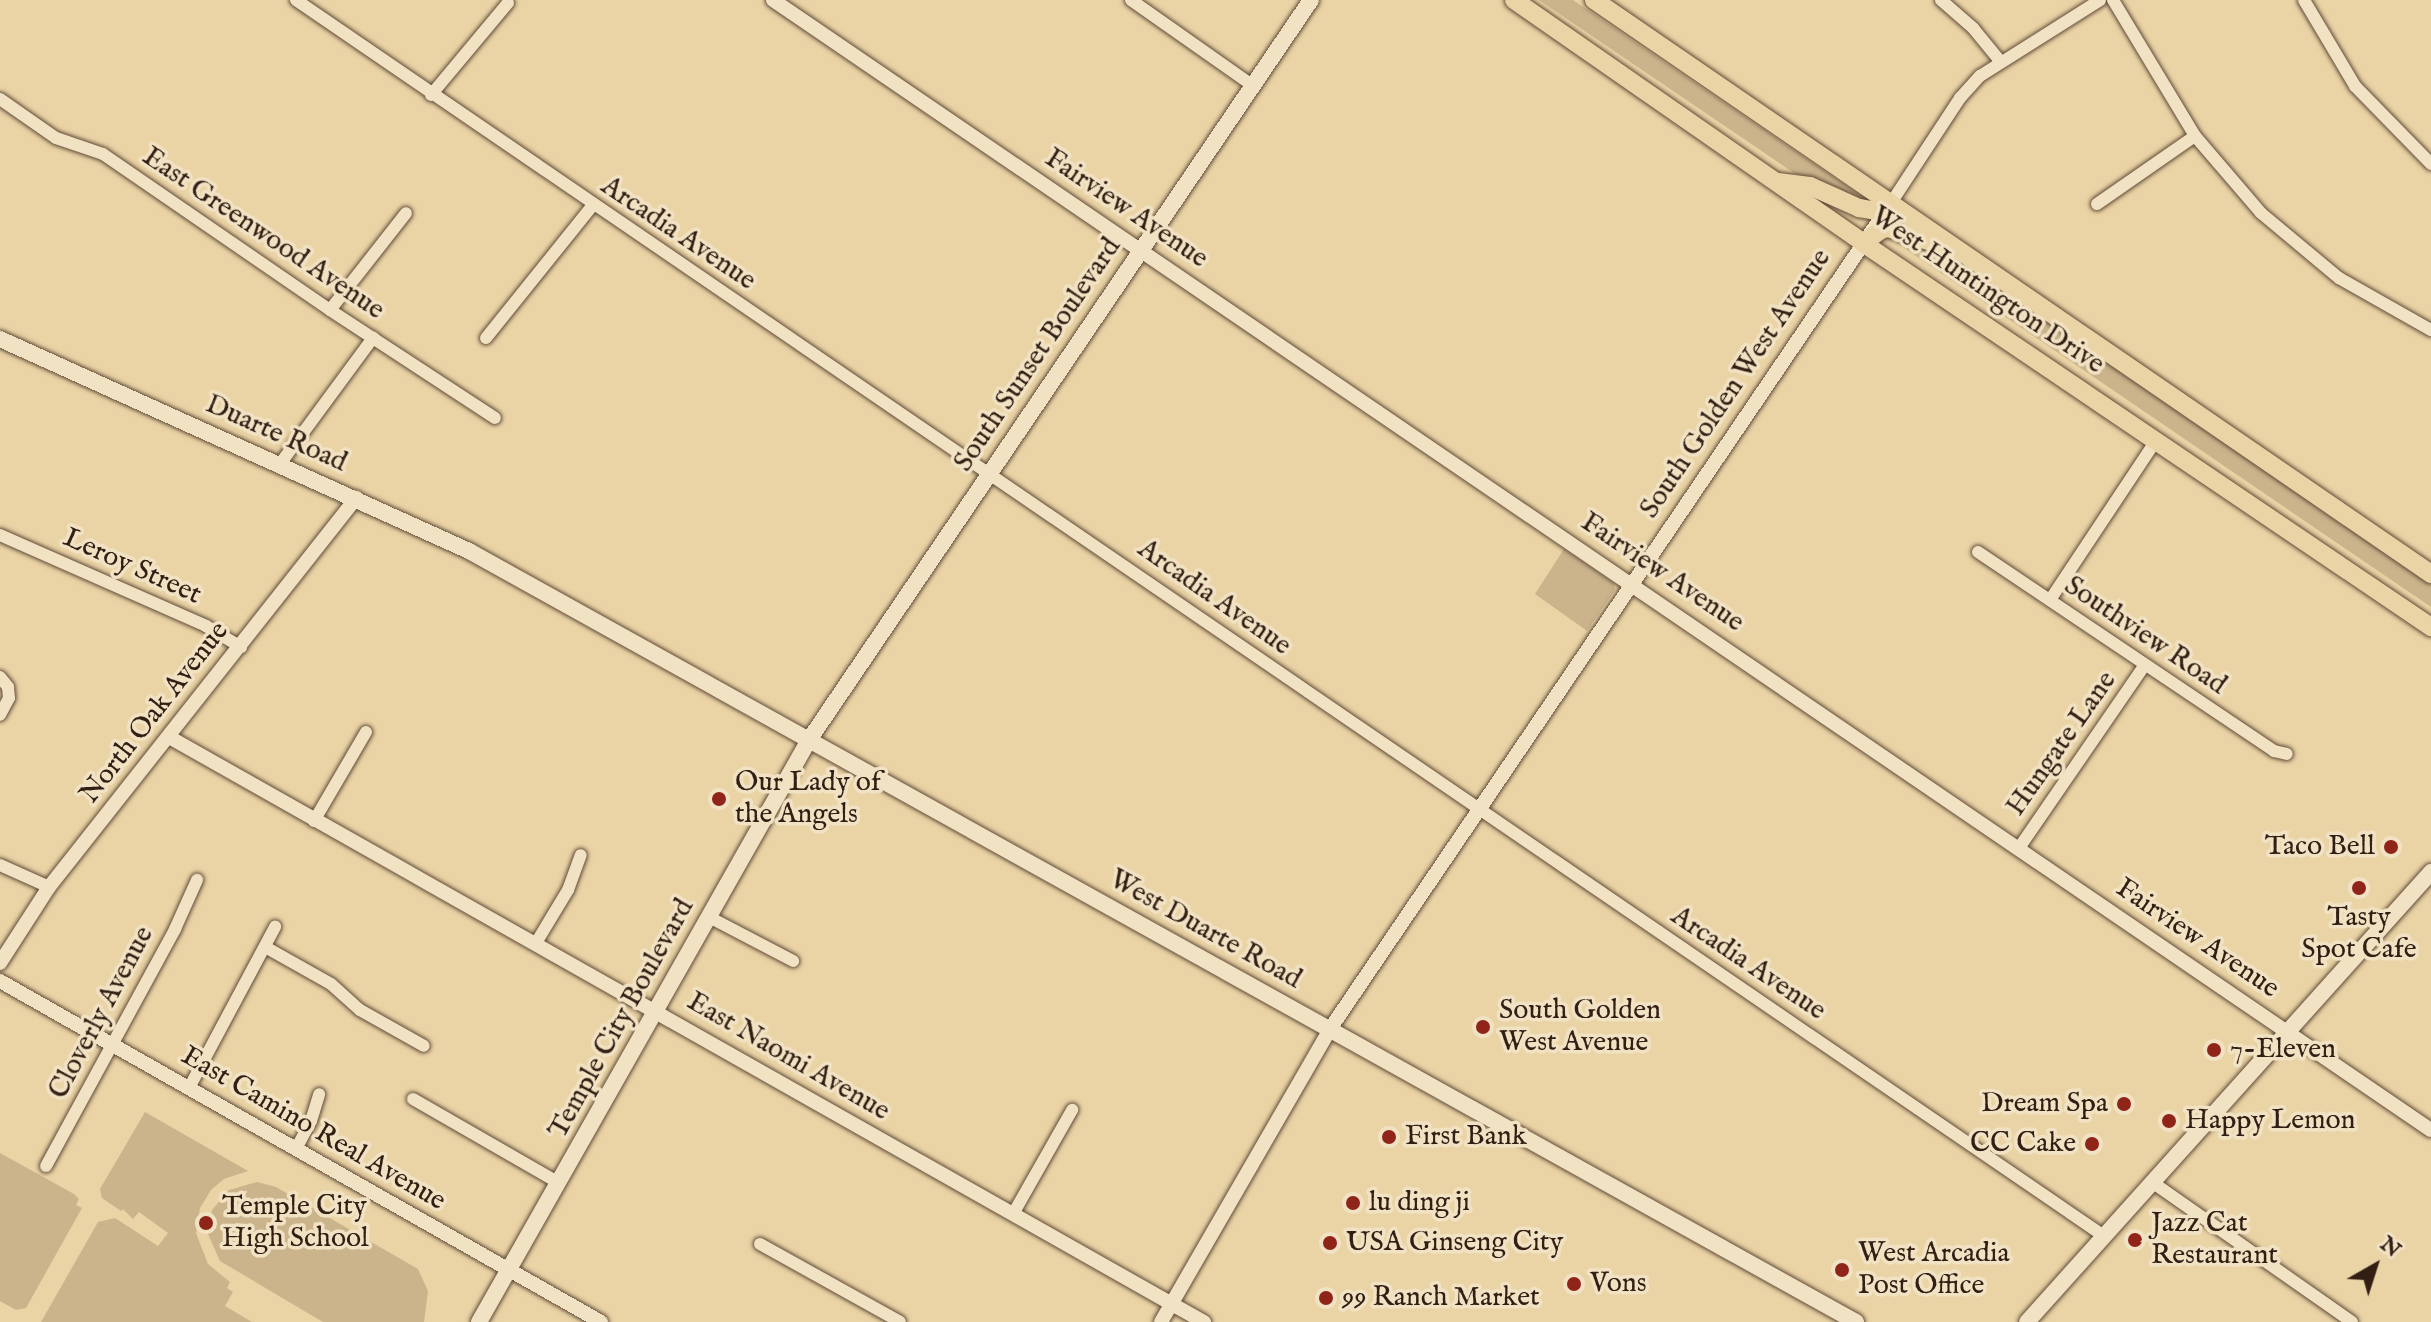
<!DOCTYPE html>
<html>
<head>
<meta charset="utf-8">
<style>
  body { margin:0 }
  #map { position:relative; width:2431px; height:1322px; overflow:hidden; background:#ead3a5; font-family:"IM FELL English",serif }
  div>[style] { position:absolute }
  .green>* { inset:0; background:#cbb48c }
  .roads { filter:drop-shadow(0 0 2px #604b38) drop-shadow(0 0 2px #604b38) }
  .minor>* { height:12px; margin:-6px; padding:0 6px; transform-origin:6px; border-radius:6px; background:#f1e2c4 }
  .tertiary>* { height:14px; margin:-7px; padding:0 7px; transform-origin:7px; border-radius:7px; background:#f1e2c4 }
  .secondary>* { height:16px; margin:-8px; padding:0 8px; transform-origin:8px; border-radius:8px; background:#f1e2c4 }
  .primary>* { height:18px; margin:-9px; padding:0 9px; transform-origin:9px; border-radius:9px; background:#ead3a5 }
  .dots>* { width:22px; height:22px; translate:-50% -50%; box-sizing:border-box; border:4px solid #f1e2c4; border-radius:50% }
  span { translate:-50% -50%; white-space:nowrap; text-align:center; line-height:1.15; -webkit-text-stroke:7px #f1e2c4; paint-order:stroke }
  .street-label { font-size:28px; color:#321e13 }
  .poi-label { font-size:28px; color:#321e13 }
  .left { translate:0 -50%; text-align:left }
  .right { translate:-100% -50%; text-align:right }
  .north { position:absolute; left:2335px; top:1226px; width:80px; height:80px; -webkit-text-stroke:6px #f1e2c4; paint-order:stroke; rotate:39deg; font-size:22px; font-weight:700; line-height:32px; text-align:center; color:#321e13 }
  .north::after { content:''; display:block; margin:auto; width:28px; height:36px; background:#321e13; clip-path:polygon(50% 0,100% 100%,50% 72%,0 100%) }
</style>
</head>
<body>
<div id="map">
  <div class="green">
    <i style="clip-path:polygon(1539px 0,1573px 0,1867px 200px,1865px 205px,1794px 173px)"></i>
    <i style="clip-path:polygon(1888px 237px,1925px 244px,1961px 263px,2431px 583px,2431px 607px)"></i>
    <i style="clip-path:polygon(1564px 549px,1614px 583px,1615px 590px,1587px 631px,1535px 594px)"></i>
    <i style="clip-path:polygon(145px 1112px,248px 1171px,224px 1179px,211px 1190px,200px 1208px,196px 1233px,208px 1264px,230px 1282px,227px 1288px,233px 1292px,225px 1306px,252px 1322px,41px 1322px,98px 1222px,115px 1218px,158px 1246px,168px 1233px,139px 1212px,133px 1219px,123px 1209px,121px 1211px,102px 1198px,100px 1189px)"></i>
    <i style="clip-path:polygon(0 1153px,74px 1194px,79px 1199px,76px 1205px,82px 1208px,26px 1308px,16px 1310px,0 1301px)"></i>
    <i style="clip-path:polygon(257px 1182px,276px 1187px,418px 1269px,428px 1291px,424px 1322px,323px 1322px,220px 1261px,208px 1234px,212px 1210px,229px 1190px)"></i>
  </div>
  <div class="roads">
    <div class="minor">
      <i style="left:296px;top:0;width:2190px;rotate:34.36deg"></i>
      <i style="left:1131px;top:0;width:148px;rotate:35.1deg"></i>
      <i style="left:1941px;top:0;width:43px;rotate:41.2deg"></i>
      <i style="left:1973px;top:28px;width:43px;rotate:50.7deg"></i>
      <i style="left:2113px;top:0;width:159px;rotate:58.9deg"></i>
      <i style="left:2195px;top:136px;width:101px;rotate:49.4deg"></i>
      <i style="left:2261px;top:213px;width:102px;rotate:39.8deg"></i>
      <i style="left:2339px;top:278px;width:106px;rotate:29.5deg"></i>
      <i style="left:2304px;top:0;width:100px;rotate:59.3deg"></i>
      <i style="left:2355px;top:86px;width:109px;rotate:45.7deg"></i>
      <i style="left:431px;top:95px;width:120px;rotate:-50.1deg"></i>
      <i style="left:0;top:99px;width:68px;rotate:34.9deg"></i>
      <i style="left:56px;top:138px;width:50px;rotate:18.8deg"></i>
      <i style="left:103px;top:154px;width:275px;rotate:34.5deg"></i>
      <i style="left:330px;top:310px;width:197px;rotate:33.2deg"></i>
      <i style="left:1891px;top:203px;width:126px;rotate:-56.7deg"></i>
      <i style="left:1960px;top:98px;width:30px;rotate:-48deg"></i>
      <i style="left:1980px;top:76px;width:142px;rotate:-32.3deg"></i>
      <i style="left:2097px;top:204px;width:119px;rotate:-34.8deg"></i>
      <i style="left:330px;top:310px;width:123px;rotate:-51.9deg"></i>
      <i style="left:486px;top:338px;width:171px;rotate:-51.2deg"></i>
      <i style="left:280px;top:464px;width:157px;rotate:-53.6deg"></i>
      <i style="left:0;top:535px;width:225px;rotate:23.8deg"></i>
      <i style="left:206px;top:626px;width:41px;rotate:31deg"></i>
      <i style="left:1978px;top:552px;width:357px;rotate:33.9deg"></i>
      <i style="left:2274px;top:751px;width:13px;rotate:13deg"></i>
      <i style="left:2050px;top:600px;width:193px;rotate:-56.4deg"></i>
      <i style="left:0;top:677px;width:13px;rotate:51deg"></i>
      <i style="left:8px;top:687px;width:11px;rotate:85deg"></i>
      <i style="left:9px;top:698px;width:19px;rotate:118deg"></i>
      <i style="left:314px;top:821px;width:103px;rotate:-59.7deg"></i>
      <i style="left:2019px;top:848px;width:221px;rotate:-55.5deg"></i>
      <i style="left:0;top:865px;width:54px;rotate:24.2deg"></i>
      <i style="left:709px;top:917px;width:95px;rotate:27.6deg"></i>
      <i style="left:536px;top:943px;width:62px;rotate:-58.9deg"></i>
      <i style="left:568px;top:890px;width:37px;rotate:-70deg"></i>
      <i style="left:267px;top:948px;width:73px;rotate:29.4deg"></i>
      <i style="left:331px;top:984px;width:39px;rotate:42deg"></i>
      <i style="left:360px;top:1010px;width:73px;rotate:29.4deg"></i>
      <i style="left:189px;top:1088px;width:183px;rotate:-61.9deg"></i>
      <i style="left:413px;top:1099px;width:168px;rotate:29.9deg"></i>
      <i style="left:296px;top:1149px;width:32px;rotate:-62deg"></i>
      <i style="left:311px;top:1121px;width:28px;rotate:-73deg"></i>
      <i style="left:46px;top:1166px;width:270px;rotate:-61.4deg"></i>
      <i style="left:175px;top:929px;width:54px;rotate:-65.8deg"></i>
      <i style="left:2152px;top:1182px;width:244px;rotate:35deg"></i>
      <i style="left:1013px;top:1214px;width:120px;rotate:-60.4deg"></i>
      <i style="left:760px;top:1244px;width:160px;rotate:29.1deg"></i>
    </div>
    <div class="tertiary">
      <i style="left:773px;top:0;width:2006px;rotate:34.28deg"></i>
      <i style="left:169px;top:737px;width:1189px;rotate:29.48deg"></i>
      <i style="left:0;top:963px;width:90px;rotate:-57.2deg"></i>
      <i style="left:49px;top:887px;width:496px;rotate:-51.7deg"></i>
      <i style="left:0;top:981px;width:691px;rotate:29.57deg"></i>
      <i style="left:1161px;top:1322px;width:338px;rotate:-60deg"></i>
      <i style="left:1330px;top:1029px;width:998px;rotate:-55.82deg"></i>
    </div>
    <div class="secondary">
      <i style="left:0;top:339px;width:515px;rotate:24.32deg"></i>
      <i style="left:469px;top:551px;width:1587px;rotate:29.07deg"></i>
      <i style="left:479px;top:1322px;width:669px;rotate:-60.45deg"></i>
      <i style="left:809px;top:740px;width:894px;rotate:-55.85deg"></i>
      <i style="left:2027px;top:1322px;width:605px;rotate:-48.08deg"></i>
    </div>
    <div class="primary">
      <i style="left:1514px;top:0;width:425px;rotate:34.8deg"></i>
      <i style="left:1863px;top:243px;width:686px;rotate:34.06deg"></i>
      <i style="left:1594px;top:0;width:1015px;rotate:34.44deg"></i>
      <i style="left:1778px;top:182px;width:32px;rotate:7deg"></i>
      <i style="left:1810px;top:186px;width:54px;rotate:24.2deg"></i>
      <i style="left:1859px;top:208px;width:13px;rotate:9deg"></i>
      <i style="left:1872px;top:210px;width:20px;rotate:-20deg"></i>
      <i style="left:1863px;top:243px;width:24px;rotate:-36deg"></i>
      <i style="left:1882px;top:229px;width:6px;rotate:-9deg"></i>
      <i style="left:1888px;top:228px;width:56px;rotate:17.8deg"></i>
    </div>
  </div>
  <div class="dots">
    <i style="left:719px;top:799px;background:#8f2418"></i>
    <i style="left:2391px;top:847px;background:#8f2418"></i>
    <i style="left:2359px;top:888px;background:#8f2418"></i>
    <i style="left:1483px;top:1027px;background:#8f2418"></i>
    <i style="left:2214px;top:1050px;background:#8f2418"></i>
    <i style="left:2124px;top:1104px;background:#8f2418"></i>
    <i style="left:2169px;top:1121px;background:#8f2418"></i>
    <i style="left:1389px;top:1137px;background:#8f2418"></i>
    <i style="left:2092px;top:1144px;background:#8f2418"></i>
    <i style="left:1353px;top:1203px;background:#8f2418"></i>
    <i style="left:206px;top:1223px;background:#8f2418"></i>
    <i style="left:2135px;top:1240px;background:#8f2418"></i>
    <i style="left:1330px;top:1243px;background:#8f2418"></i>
    <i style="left:1842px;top:1270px;background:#8f2418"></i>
    <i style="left:1574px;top:1284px;background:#8f2418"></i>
    <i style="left:1326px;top:1298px;background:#8f2418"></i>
  </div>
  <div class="street-label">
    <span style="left:1126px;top:209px;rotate:34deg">Fairview Avenue</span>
    <span style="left:263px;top:234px;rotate:34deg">East Greenwood Avenue</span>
    <span style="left:678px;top:234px;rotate:34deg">Arcadia Avenue</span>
    <span style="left:1987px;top:291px;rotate:34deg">West Huntington Drive</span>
    <span style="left:1038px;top:355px;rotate:-56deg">South Sunset Boulevard</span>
    <span style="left:1736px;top:384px;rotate:-56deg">South Golden West Avenue</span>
    <span style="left:276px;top:434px;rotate:24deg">Duarte Road</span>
    <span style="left:132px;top:567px;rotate:24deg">Leroy Street</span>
    <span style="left:1662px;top:573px;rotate:34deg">Fairview Avenue</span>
    <span style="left:1214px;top:598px;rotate:35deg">Arcadia Avenue</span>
    <span style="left:2145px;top:636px;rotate:34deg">Southview Road</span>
    <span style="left:155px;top:713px;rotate:-52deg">North Oak Avenue</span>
    <span style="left:2062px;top:744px;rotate:-55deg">Hungate Lane</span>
    <span style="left:1205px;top:930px;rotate:29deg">West Duarte Road</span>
    <span style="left:2197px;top:939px;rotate:34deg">Fairview Avenue</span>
    <span style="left:1748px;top:964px;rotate:34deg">Arcadia Avenue</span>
    <span style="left:102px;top:1013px;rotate:-62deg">Cloverly Avenue</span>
    <span style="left:622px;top:1019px;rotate:-61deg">Temple City Boulevard</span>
    <span style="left:788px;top:1057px;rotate:30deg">East Naomi Avenue</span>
    <span style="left:313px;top:1129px;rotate:30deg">East Camino Real Avenue</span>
  </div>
  <div class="poi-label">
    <span class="left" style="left:735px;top:799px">Our Lady of<br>the Angels</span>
    <span class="right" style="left:2375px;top:847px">Taco Bell</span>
    <span style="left:2359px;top:934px">Tasty<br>Spot Cafe</span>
    <span class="left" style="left:1499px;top:1027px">South Golden<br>West Avenue</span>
    <span class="left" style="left:2230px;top:1050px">7-Eleven</span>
    <span class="right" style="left:2108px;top:1104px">Dream Spa</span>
    <span class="left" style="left:2185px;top:1121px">Happy Lemon</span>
    <span class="left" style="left:1405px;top:1137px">First Bank</span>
    <span class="right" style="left:2076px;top:1144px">CC Cake</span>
    <span class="left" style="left:1369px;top:1203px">lu ding ji</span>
    <span class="left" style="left:222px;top:1223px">Temple City<br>High School</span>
    <span class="left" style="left:2151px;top:1240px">Jazz Cat<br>Restaurant</span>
    <span class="left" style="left:1346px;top:1243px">USA Ginseng City</span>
    <span class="left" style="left:1858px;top:1270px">West Arcadia<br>Post Office</span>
    <span class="left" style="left:1590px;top:1284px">Vons</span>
    <span class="left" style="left:1342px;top:1298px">99 Ranch Market</span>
  </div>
  <div class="north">N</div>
</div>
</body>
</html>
